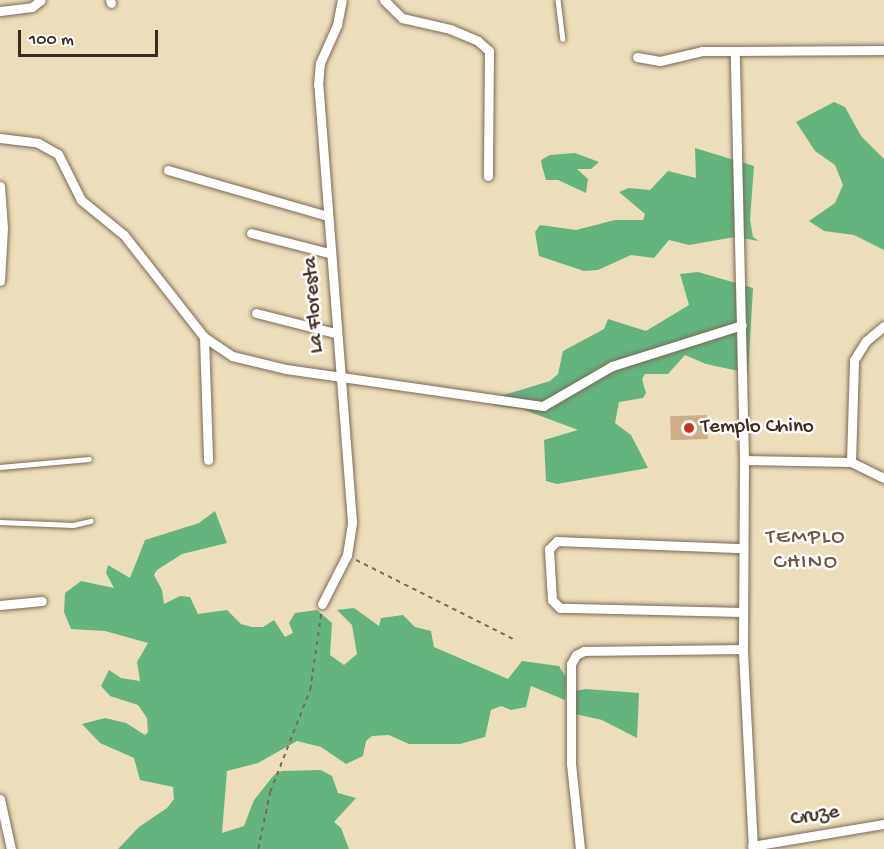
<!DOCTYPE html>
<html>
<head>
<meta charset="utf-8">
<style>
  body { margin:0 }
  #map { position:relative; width:884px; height:849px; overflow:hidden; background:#ecdebb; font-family:"Gochi Hand",sans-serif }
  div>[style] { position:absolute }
  .forest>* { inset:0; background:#64b47f }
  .building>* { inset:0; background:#ceaf85; transform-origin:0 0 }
  .path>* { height:1.5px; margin-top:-0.75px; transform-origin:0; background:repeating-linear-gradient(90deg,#796955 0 4.5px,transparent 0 9px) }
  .roads { filter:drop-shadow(0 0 2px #796955) drop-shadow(0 0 2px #796955) }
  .service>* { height:4.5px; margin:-2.25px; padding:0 2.25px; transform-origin:2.25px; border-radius:2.25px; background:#fff }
  .minor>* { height:9px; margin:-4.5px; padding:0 4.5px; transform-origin:4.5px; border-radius:4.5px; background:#fff }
  .dots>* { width:16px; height:16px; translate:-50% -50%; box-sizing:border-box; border:3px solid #fff; border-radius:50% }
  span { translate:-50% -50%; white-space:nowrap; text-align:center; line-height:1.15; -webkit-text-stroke:5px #fff; paint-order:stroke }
  .street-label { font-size:21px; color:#3b2a1e }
  .poi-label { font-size:21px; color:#3b2a1e }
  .left { translate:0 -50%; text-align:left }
  .neighbourhood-label { font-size:22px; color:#6e5942; letter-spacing:1.5px }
  .scale { position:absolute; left:18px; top:30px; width:140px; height:27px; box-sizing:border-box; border:3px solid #3b2a1e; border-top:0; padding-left:8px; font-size:18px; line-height:21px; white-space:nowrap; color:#3b2a1e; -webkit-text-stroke:4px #fff; paint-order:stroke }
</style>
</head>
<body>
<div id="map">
  <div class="forest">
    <i style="clip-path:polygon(834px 102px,845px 107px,861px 136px,884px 159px,884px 250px,854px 235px,824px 231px,809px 221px,835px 203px,843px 185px,835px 165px,815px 151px,796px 122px)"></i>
    <i style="clip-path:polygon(695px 148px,754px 166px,750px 220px,753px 237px,759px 241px,735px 237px,689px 245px,669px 240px,654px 258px,631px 255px,598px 270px,584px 271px,539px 256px,535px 232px,540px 225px,576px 230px,615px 220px,643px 220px,645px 214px,619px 192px,629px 188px,650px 190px,668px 171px,696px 178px)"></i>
    <i style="clip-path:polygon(575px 153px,599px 162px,591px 169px,577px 169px,588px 179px,586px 193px,558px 180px,546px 180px,542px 166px,541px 160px,550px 155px)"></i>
    <i style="clip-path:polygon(698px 272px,753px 288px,748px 373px,706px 364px,685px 355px,668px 374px,645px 374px,642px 379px,646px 393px,643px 398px,619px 402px,615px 423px,631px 435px,648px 468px,557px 484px,546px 481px,544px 440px,578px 430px,522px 409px,496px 406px,487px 400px,550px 381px,558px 374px,563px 351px,604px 329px,608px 319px,646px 331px,689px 305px,680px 274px)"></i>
    <i style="clip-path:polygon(215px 511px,227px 543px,182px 554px,157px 570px,154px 575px,162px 590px,164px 604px,180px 596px,190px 597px,198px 614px,227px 610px,241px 624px,252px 627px,263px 627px,274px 620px,285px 637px,293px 633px,289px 623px,295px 613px,317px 610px,332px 623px,330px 655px,344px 665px,357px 654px,352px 625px,337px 610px,354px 608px,379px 626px,381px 618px,403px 615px,415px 627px,431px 631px,434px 647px,508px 679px,522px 661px,559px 666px,566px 677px,565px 700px,531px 686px,526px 707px,511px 710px,501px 706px,491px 710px,485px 737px,460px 744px,409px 744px,389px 735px,372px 736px,366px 741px,363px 756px,346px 764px,321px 747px,297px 741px,258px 763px,227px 771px,222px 833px,244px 826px,254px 800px,274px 775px,282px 771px,321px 770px,332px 776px,338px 793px,356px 798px,334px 822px,341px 828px,349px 849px,118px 849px,139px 827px,167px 808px,174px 799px,173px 787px,140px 780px,134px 758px,100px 743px,82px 724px,105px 718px,126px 723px,145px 735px,148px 732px,147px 718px,138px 705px,110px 696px,101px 686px,109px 670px,121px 678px,140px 681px,137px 662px,148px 643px,105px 631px,71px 629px,64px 612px,65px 593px,81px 581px,114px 588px,106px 573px,108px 565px,130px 578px,145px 540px,199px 523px)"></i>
    <i style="clip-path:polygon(586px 689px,639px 693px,637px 738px,602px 720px,575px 714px,575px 691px)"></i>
  </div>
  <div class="building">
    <i style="left:707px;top:415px;width:24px;height:37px;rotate:88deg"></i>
  </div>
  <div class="path">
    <i style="left:356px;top:560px;width:176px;rotate:26.7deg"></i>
    <i style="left:258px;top:849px;width:58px;rotate:-78.1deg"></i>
    <i style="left:270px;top:792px;width:110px;rotate:-68.6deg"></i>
    <i style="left:310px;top:690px;width:77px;rotate:-81.8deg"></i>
  </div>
  <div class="roads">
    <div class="service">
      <i style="left:558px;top:0;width:39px;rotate:83deg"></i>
      <i style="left:0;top:467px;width:89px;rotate:-5.1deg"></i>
      <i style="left:0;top:522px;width:73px;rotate:2.4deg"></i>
      <i style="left:73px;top:525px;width:18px;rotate:-13deg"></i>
    </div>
    <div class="minor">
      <i style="left:110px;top:0;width:3px;rotate:72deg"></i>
      <i style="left:384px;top:0;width:25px;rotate:45deg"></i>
      <i style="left:402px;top:18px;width:49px;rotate:12.9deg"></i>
      <i style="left:450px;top:29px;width:30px;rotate:23deg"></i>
      <i style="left:478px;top:41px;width:15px;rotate:42deg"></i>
      <i style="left:489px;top:51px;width:125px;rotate:90.5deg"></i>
      <i style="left:0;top:11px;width:32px;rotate:-7deg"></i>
      <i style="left:32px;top:7px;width:11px;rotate:-38deg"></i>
      <i style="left:637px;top:57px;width:23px;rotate:10deg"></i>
      <i style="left:660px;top:61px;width:43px;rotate:-13.4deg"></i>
      <i style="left:702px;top:51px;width:33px"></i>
      <i style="left:0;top:138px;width:38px;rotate:7deg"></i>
      <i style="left:38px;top:143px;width:23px;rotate:29deg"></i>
      <i style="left:58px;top:154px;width:51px;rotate:63.4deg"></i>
      <i style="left:81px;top:200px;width:55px;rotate:39.1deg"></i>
      <i style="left:124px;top:235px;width:130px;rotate:51.9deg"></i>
      <i style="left:204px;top:337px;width:34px;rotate:34deg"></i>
      <i style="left:232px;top:356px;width:56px;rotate:13.5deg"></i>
      <i style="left:286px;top:369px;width:260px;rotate:8.2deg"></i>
      <i style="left:543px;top:406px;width:80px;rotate:-30.1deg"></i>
      <i style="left:612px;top:366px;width:136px;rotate:-17.5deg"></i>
      <i style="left:168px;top:170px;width:166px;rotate:16.1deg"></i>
      <i style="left:0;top:186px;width:42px;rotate:85.9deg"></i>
      <i style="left:3px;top:228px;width:53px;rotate:93.2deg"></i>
      <i style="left:251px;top:233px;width:81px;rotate:14.4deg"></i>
      <i style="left:256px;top:313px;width:81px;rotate:14.2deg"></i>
      <i style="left:204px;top:337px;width:123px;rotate:88.1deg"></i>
      <i style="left:744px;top:460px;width:107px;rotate:1.1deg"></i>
      <i style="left:851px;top:462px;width:37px;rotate:26deg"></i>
      <i style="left:851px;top:462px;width:102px;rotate:-88.3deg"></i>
      <i style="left:854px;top:360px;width:22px;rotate:-58deg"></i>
      <i style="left:866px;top:341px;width:23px;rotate:-40deg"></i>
      <i style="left:322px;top:604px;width:55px;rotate:-63deg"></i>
      <i style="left:347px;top:555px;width:33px;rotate:-81deg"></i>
      <i style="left:352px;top:522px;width:438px;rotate:-94.4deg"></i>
      <i style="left:318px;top:85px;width:22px;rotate:-85deg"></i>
      <i style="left:320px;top:63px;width:42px;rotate:-65.9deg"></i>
      <i style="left:337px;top:25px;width:25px;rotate:-79deg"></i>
      <i style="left:0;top:605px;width:42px;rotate:-5.4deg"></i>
      <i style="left:743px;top:612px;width:183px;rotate:-178.7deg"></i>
      <i style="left:560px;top:608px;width:11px;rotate:-135deg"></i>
      <i style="left:552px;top:600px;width:51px;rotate:-93.4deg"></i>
      <i style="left:549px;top:549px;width:11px;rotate:-45deg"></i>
      <i style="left:557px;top:541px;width:186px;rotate:2.2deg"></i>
      <i style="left:0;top:799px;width:51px;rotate:77.6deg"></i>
      <i style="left:752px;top:846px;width:134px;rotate:-9.5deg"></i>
      <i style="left:580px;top:849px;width:85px;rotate:-96deg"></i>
      <i style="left:571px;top:764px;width:100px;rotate:-90deg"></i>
      <i style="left:571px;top:664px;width:10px;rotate:-61deg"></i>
      <i style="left:576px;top:655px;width:9px;rotate:-27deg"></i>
      <i style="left:584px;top:651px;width:159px;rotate:-0.7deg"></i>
      <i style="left:753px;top:849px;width:200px;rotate:-92.9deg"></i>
      <i style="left:743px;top:649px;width:189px;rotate:-89.7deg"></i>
      <i style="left:744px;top:460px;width:409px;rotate:-91.3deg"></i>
      <i style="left:735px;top:51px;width:149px;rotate:-0.4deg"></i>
    </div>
  </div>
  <div class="dots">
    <i style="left:689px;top:428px;background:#c8321e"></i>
  </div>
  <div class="street-label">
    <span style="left:315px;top:305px;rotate:-94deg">La Floresta</span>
    <span style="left:815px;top:817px;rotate:-10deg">Cruze</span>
  </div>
  <div class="poi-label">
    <span class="left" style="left:701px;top:428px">Templo Chino</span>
  </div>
  <div class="neighbourhood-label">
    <span style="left:806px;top:551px">TEMPLO<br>CHINO</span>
  </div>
  <div class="scale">100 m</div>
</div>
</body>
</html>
